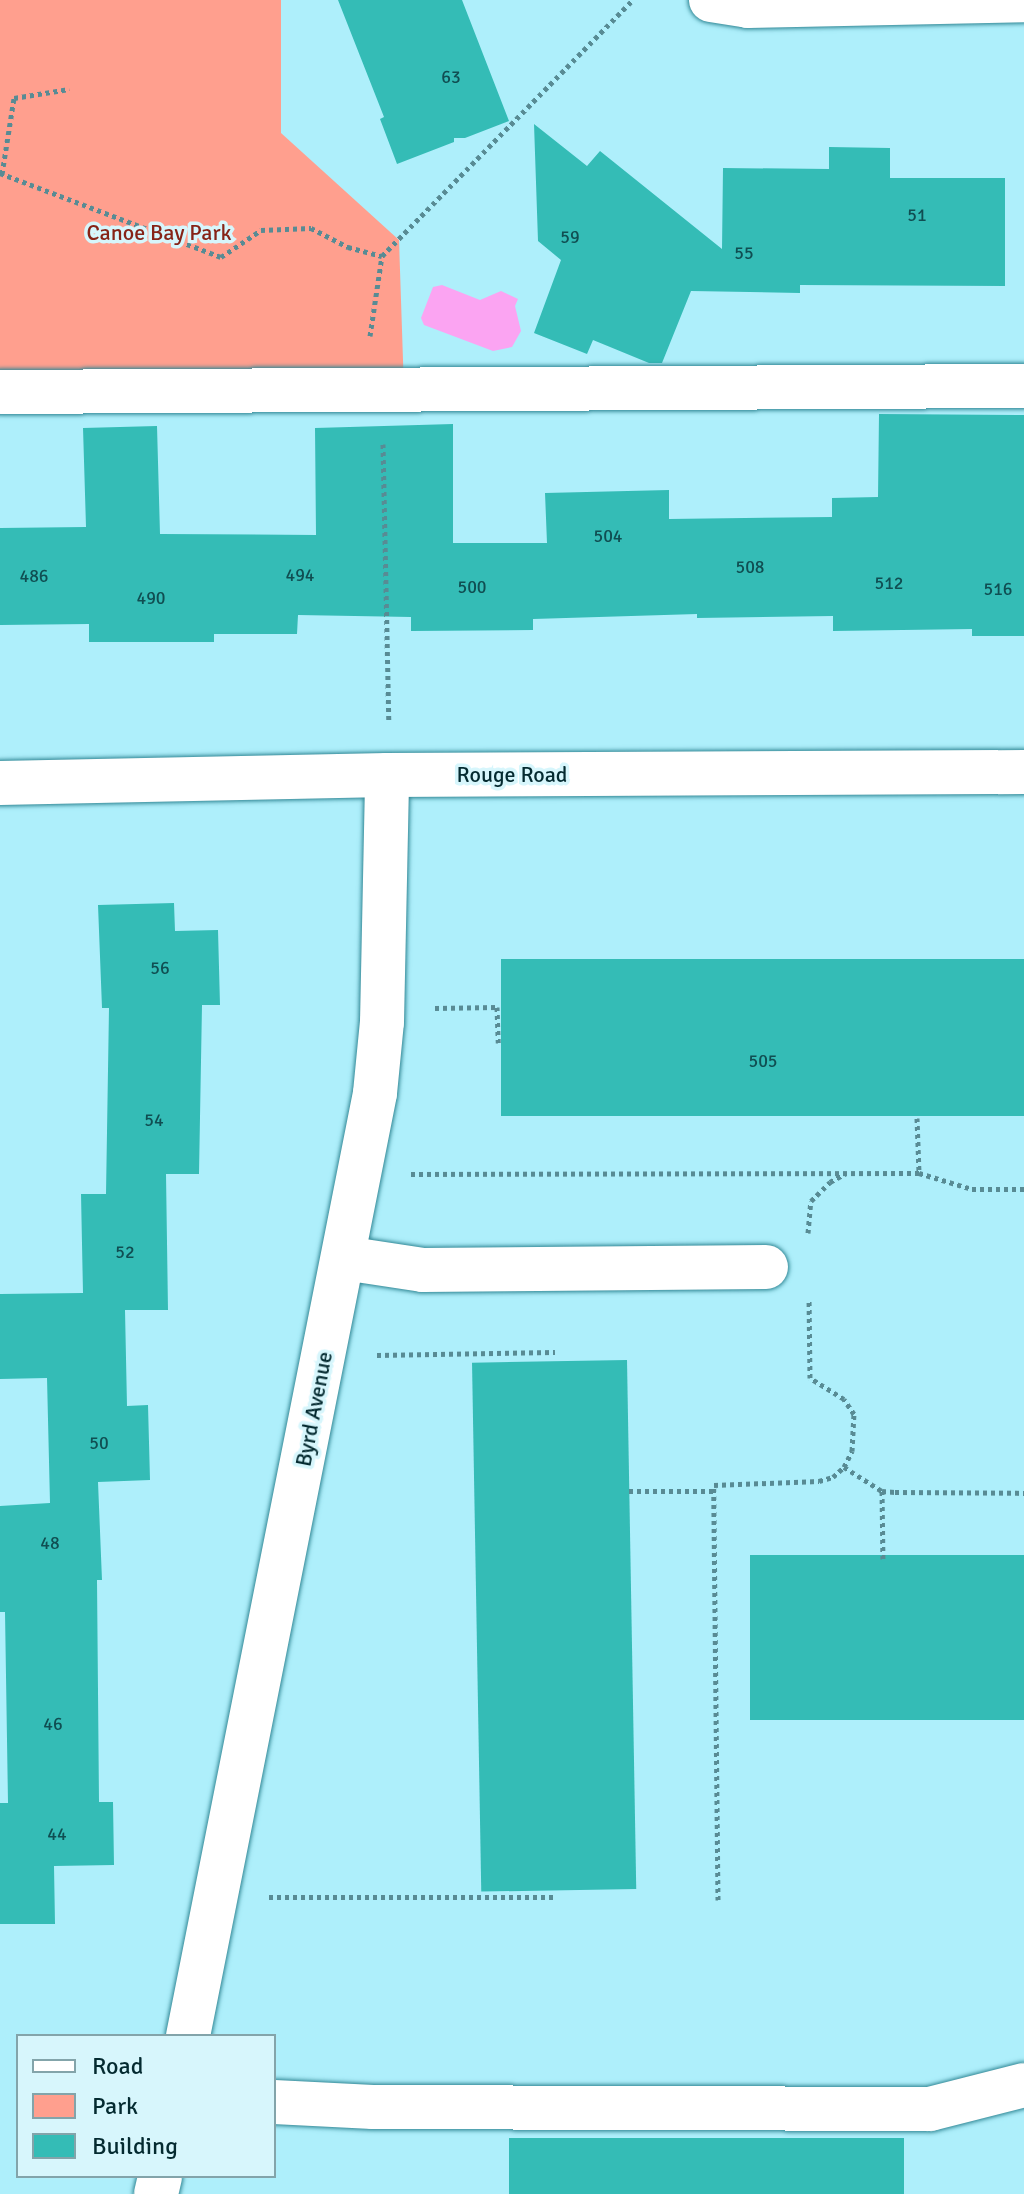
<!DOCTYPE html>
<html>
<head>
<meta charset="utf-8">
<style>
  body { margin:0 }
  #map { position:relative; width:1024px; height:2194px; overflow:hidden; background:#aeeffb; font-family:Signika,sans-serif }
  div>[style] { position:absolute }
  .green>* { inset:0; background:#ff9f8e }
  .water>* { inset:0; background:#fba4f2 }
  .building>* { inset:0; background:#34bcb6; transform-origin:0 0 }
  .path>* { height:5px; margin-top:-2.5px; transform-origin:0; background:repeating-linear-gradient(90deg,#588b94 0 4px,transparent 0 8px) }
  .roads { filter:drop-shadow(0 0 2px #328896) drop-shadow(0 0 2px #328896) }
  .minor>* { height:44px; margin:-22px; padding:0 22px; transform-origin:22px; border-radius:22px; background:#fff }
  span { translate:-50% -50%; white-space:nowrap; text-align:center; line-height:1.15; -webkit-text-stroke:7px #d7f6fc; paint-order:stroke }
  .number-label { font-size:18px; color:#104e52 }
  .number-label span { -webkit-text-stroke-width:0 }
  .park-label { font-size:22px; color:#862317 }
  .street-label { font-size:22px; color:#042a30 }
  .legend { position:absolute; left:16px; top:2034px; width:260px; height:144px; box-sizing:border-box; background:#d7f6fc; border:2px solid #83a4aa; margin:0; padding:10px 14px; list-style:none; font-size:24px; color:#042a30 }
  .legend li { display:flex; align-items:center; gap:16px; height:40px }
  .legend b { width:40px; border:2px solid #83a4aa }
</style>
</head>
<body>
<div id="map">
  <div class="green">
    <i style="clip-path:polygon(0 0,281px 0,281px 133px,399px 240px,404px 390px,0 392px)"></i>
  </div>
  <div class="water">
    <i style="clip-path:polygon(442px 285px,480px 300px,501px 291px,518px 299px,515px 306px,521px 331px,512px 347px,493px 351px,424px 325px,421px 318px,433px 287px)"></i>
  </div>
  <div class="building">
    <i style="clip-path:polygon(338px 0,462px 0,509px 121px,465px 138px,454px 138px,454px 142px,397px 164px,380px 119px,384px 117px)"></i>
    <i style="clip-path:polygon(534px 124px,587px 166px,600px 151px,722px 249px,723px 168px,829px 169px,829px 147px,890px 148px,890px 178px,1005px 178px,1005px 286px,800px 285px,800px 293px,691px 291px,662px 363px,649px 363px,593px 340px,587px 354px,534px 333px,561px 260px,538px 241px)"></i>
    <i style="clip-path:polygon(879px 414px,1024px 415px,1024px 636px,972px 636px,972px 629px,833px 631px,833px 616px,697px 618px,697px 614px,533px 619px,533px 630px,411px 631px,411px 617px,298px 615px,297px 634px,214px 634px,214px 642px,89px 642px,89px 624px,0 625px,0 528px,86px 527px,83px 428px,157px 426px,160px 534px,316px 535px,315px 428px,453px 424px,453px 543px,547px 543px,545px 493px,669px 490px,669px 519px,832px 517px,832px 498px,878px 497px)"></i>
    <i style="clip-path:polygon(174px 903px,175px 931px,218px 930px,220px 1005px,202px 1005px,199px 1174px,166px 1174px,168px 1310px,125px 1310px,127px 1406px,148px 1405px,150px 1480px,98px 1482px,102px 1580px,97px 1580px,99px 1802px,113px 1802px,114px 1865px,54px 1866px,55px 1924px,0 1924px,0 1803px,8px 1803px,5px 1612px,0 1612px,0 1506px,50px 1503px,47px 1378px,0 1379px,0 1294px,83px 1293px,81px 1194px,106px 1194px,109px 1008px,102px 1008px,98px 905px)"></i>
    <i style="left:1024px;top:959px;width:157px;height:523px;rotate:90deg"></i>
    <i style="left:627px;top:1360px;width:529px;height:155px;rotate:89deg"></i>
    <i style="left:1024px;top:1555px;width:165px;height:274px;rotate:90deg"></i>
    <i style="left:904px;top:2138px;width:56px;height:395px;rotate:90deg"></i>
  </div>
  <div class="path">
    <i style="left:0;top:173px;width:236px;rotate:20.8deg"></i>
    <i style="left:221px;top:257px;width:48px;rotate:-34deg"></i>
    <i style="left:261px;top:230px;width:50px;rotate:-2.3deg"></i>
    <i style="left:311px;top:228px;width:42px;rotate:27.2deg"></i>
    <i style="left:348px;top:247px;width:35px;rotate:15deg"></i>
    <i style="left:2px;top:174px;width:77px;rotate:-81deg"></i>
    <i style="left:14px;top:98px;width:56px;rotate:-9.3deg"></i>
    <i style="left:370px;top:336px;width:81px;rotate:-81.5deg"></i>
    <i style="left:382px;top:256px;width:359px;rotate:-45.6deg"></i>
    <i style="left:383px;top:444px;width:278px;rotate:88.8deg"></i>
    <i style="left:435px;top:1008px;width:62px;rotate:-0.9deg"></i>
    <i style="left:497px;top:1007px;width:36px;rotate:88deg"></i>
    <i style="left:917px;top:1118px;width:55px;rotate:87.9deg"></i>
    <i style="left:411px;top:1174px;width:508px;rotate:-0.11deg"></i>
    <i style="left:919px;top:1173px;width:55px;rotate:16.8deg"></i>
    <i style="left:972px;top:1189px;width:52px"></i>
    <i style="left:808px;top:1233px;width:32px;rotate:-85deg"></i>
    <i style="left:811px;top:1201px;width:27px;rotate:-45deg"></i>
    <i style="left:830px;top:1182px;width:18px;rotate:-29deg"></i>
    <i style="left:377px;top:1355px;width:178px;rotate:-1deg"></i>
    <i style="left:844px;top:1467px;width:45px;rotate:32.3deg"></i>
    <i style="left:882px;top:1491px;width:13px;rotate:4deg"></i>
    <i style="left:895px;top:1492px;width:129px;rotate:0.4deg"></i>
    <i style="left:629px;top:1491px;width:85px"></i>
    <i style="left:882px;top:1491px;width:68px;rotate:89.2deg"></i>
    <i style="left:269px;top:1897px;width:287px"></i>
    <i style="left:718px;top:1900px;width:415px;rotate:-90.6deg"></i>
    <i style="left:714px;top:1485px;width:105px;rotate:-2.2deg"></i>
    <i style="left:819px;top:1481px;width:15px;rotate:-16deg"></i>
    <i style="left:833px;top:1477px;width:15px;rotate:-42deg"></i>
    <i style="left:844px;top:1467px;width:18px;rotate:-63deg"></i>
    <i style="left:852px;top:1451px;width:37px;rotate:-87deg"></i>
    <i style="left:854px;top:1414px;width:18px;rotate:-124deg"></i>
    <i style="left:844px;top:1399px;width:40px;rotate:-148deg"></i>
    <i style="left:810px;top:1378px;width:79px;rotate:-90.7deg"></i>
  </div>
  <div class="roads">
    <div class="minor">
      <i style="left:711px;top:0;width:37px;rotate:9deg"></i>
      <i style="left:748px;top:6px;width:276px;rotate:-1.2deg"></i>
      <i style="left:0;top:392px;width:1024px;rotate:-0.34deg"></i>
      <i style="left:0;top:783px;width:387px;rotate:-1.2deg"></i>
      <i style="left:387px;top:775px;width:637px;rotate:-0.27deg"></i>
      <i style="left:344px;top:1258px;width:80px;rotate:8.6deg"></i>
      <i style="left:423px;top:1270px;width:343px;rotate:-0.5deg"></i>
      <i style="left:188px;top:2036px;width:961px;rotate:-78.78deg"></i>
      <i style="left:375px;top:1093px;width:71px;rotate:-84.4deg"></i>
      <i style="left:382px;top:1022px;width:247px;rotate:-88.8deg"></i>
      <i style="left:274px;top:2102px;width:99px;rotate:2.9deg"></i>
      <i style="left:373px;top:2107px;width:557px;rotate:0.21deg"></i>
      <i style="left:930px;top:2109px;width:97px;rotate:-14.3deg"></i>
      <i style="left:156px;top:2194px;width:18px;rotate:-77deg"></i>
    </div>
  </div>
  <div class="number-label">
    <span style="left:451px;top:77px">63</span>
    <span style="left:917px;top:215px">51</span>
    <span style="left:570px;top:237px">59</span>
    <span style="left:744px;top:253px">55</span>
    <span style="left:608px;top:536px">504</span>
    <span style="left:750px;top:567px">508</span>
    <span style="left:300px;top:575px">494</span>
    <span style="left:34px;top:576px">486</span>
    <span style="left:889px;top:583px">512</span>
    <span style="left:472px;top:587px">500</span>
    <span style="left:998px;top:589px">516</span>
    <span style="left:151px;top:598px">490</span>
    <span style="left:160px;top:968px">56</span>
    <span style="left:763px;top:1061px">505</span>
    <span style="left:154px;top:1120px">54</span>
    <span style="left:125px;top:1252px">52</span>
    <span style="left:99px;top:1443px">50</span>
    <span style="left:50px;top:1543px">48</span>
    <span style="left:53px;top:1724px">46</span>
    <span style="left:57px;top:1834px">44</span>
  </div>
  <div class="park-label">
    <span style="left:159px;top:233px">Canoe Bay Park</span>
  </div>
  <div class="street-label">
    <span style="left:512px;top:775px">Rouge Road</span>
    <span style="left:314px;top:1409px;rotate:-79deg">Byrd Avenue</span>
  </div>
  <ul class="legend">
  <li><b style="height:10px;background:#fff"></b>Road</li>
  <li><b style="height:22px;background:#ff9f8e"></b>Park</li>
  <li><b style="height:22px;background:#34bcb6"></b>Building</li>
  </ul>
</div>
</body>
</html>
